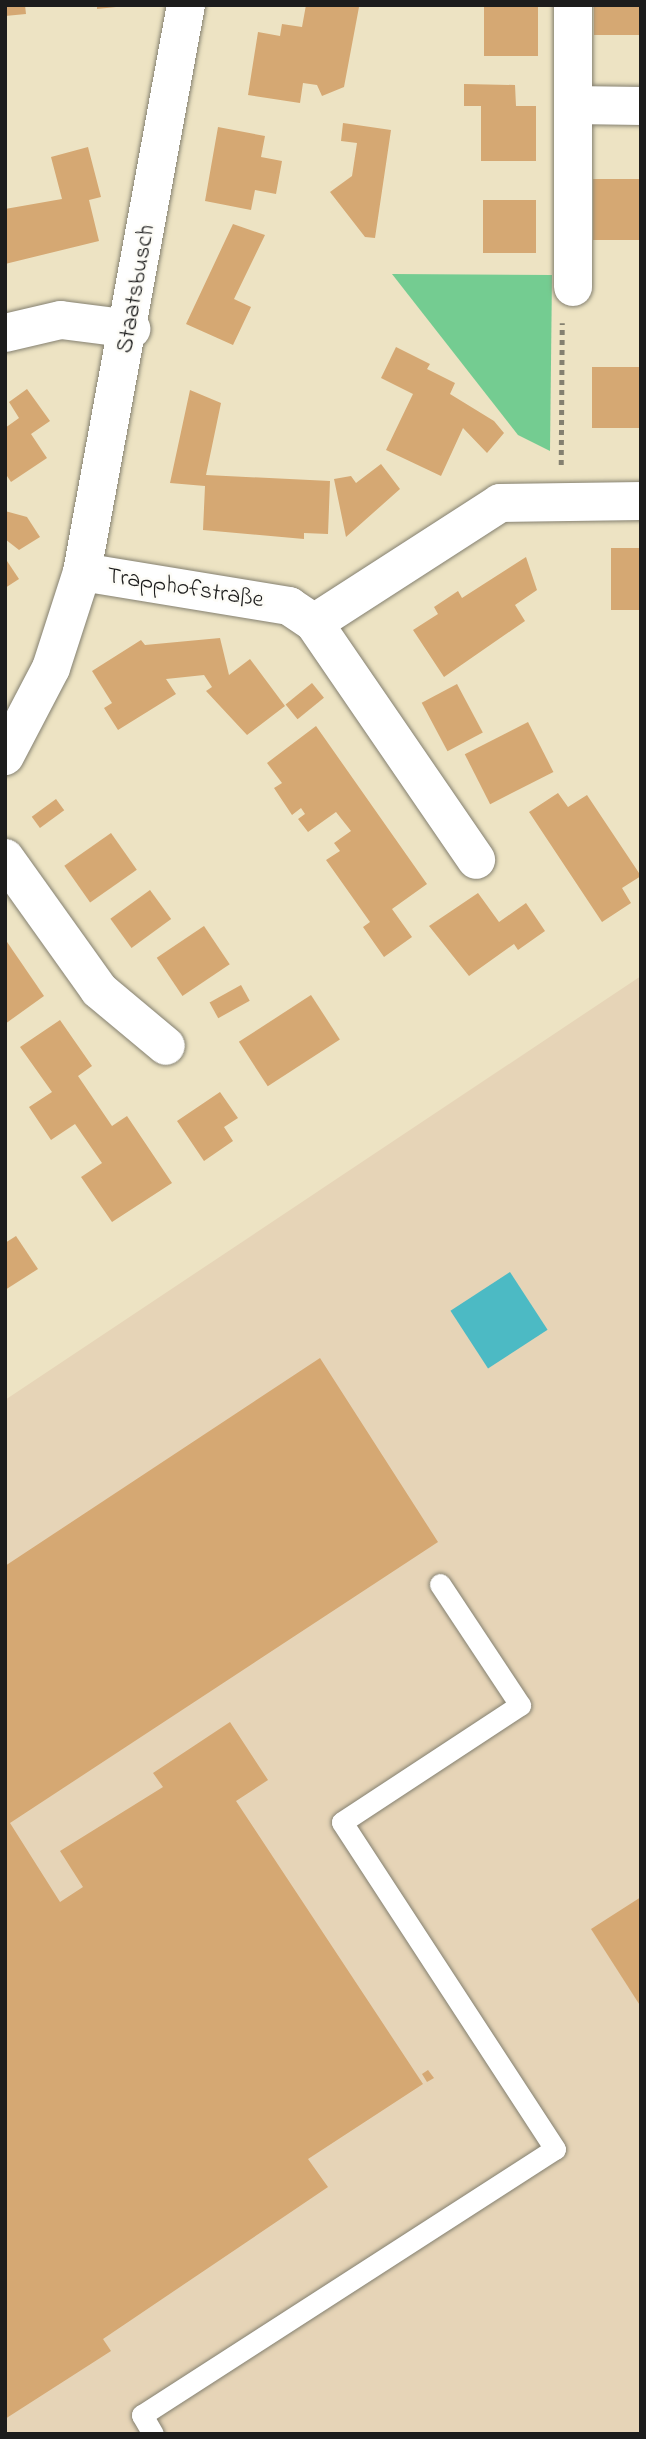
<!DOCTYPE html>
<html>
<head>
<meta charset="utf-8">
<style>
  body { margin:0 }
  #map { position:relative; width:646px; height:2439px; overflow:hidden; background:#ede3c3; font-family:"Indie Flower",sans-serif }
  div>[style] { position:absolute }
  .built>* { inset:0; background:#e6d4b7 }
  .green>* { inset:0; background:#74cc91 }
  .water>* { inset:0; background:#4cbac4; transform-origin:0 0 }
  .building>* { inset:0; background:#d5a873; transform-origin:0 0 }
  .path>* { height:4.5px; margin-top:-2.25px; transform-origin:0; background:repeating-linear-gradient(90deg,#848070 0 5px,transparent 0 10px) }
  .roads { filter:drop-shadow(0 0 2px #848070) drop-shadow(0 0 2px #848070) }
  .service>* { height:21px; margin:-10.5px; padding:0 10.5px; transform-origin:10.5px; border-radius:10.5px; background:#fff }
  .minor>* { height:38px; margin:-19px; padding:0 19px; transform-origin:19px; border-radius:19px; background:#fff }
  span { translate:-50% -50%; white-space:nowrap; text-align:center; line-height:1.15; -webkit-text-stroke:5px #fdfcf7; paint-order:stroke }
  .street-label { font-size:24px; color:#1c1c1c }
  .frame { position:absolute; inset:0; border:7px solid #1c1c1c; pointer-events:none }
</style>
</head>
<body>
<div id="map">
  <div class="built">
    <i style="clip-path:polygon(641px 976px,641px 2434px,5px 2434px,5px 1400px)"></i>
  </div>
  <div class="green">
    <i style="clip-path:polygon(392px 274px,552px 275px,550px 451px,518px 435px)"></i>
  </div>
  <div class="water">
    <i style="left:510px;top:1272px;width:69px;height:71px;rotate:57deg"></i>
  </div>
  <div class="building">
    <i style="clip-path:polygon(5px 5px,25px 5px,26px 14px,5px 16px)"></i>
    <i style="clip-path:polygon(97px 5px,116px 5px,116px 7px,97px 9px)"></i>
    <i style="clip-path:polygon(306px 5px,359px 7px,344px 87px,322px 96px,317px 85px,303px 83px,300px 103px,248px 95px,258px 32px,280px 36px,282px 24px,302px 27px)"></i>
    <i style="left:484px;top:5px;width:54px;height:51px"></i>
    <i style="left:594px;top:5px;width:47px;height:30px"></i>
    <i style="clip-path:polygon(464px 84px,515px 85px,516px 106px,536px 106px,536px 161px,481px 161px,481px 106px,464px 106px)"></i>
    <i style="clip-path:polygon(343px 123px,391px 130px,375px 238px,365px 237px,330px 192px,352px 176px,357px 143px,341px 141px)"></i>
    <i style="clip-path:polygon(218px 127px,265px 136px,261px 157px,282px 161px,276px 194px,255px 190px,251px 210px,205px 201px)"></i>
    <i style="clip-path:polygon(88px 147px,101px 197px,89px 200px,99px 241px,5px 264px,5px 209px,62px 199px,51px 157px)"></i>
    <i style="left:593px;top:179px;width:48px;height:61px"></i>
    <i style="left:483px;top:200px;width:53px;height:53px"></i>
    <i style="clip-path:polygon(233px 224px,265px 235px,234px 299px,251px 307px,233px 345px,186px 324px)"></i>
    <i style="clip-path:polygon(396px 347px,430px 364px,427px 369px,455px 383px,450px 394px,494px 421px,504px 433px,487px 453px,463px 428px,441px 476px,386px 450px,413px 394px,381px 378px)"></i>
    <i style="left:592px;top:367px;width:49px;height:61px"></i>
    <i style="clip-path:polygon(27px 389px,50px 421px,31px 434px,47px 458px,11px 482px,5px 473px,5px 428px,19px 418px,9px 402px)"></i>
    <i style="clip-path:polygon(190px 390px,221px 403px,206px 475px,330px 481px,328px 534px,304px 533px,304px 539px,203px 530px,205px 486px,170px 483px)"></i>
    <i style="clip-path:polygon(381px 464px,400px 489px,346px 537px,334px 479px,351px 476px,356px 483px)"></i>
    <i style="clip-path:polygon(5px 511px,27px 517px,40px 537px,19px 550px,5px 539px)"></i>
    <i style="left:611px;top:548px;width:30px;height:62px"></i>
    <i style="clip-path:polygon(526px 557px,537px 590px,515px 605px,525px 621px,444px 677px,413px 630px,438px 614px,434px 607px,458px 591px,462px 598px)"></i>
    <i style="clip-path:polygon(5px 558px,19px 579px,5px 588px)"></i>
    <i style="clip-path:polygon(220px 638px,229px 675px,250px 659px,285px 706px,247px 735px,206px 691px,212px 687px,204px 675px,166px 679px,176px 694px,118px 730px,104px 708px,112px 703px,92px 671px,141px 640px,145px 645px)"></i>
    <i style="left:312px;top:683px;width:19px;height:34px;rotate:51deg"></i>
    <i style="left:457px;top:684px;width:55px;height:40px;rotate:62deg"></i>
    <i style="left:528px;top:722px;width:56px;height:71px;rotate:63deg"></i>
    <i style="clip-path:polygon(316px 726px,427px 884px,392px 909px,412px 937px,384px 957px,363px 927px,370px 922px,326px 860px,340px 851px,334px 843px,351px 831px,336px 812px,308px 832px,298px 819px,305px 814px,301px 808px,292px 815px,274px 788px,282px 783px,267px 763px)"></i>
    <i style="clip-path:polygon(558px 793px,568px 807px,587px 795px,641px 876px,622px 888px,631px 903px,602px 922px,529px 812px)"></i>
    <i style="left:56px;top:799px;width:14px;height:30px;rotate:54deg"></i>
    <i style="left:111px;top:833px;width:45px;height:57px;rotate:55deg"></i>
    <i style="left:150px;top:890px;width:36px;height:49px;rotate:54deg"></i>
    <i style="clip-path:polygon(478px 893px,499px 922px,526px 903px,545px 931px,518px 950px,514px 944px,469px 976px,429px 926px)"></i>
    <i style="left:204px;top:926px;width:46px;height:57px;rotate:56deg"></i>
    <i style="clip-path:polygon(5px 939px,44px 996px,5px 1024px)"></i>
    <i style="left:241px;top:985px;width:18px;height:36px;rotate:61deg"></i>
    <i style="left:311px;top:995px;width:53px;height:86px;rotate:57deg"></i>
    <i style="clip-path:polygon(60px 1020px,92px 1066px,78px 1076px,112px 1126px,127px 1116px,172px 1183px,112px 1222px,81px 1177px,102px 1163px,75px 1124px,51px 1140px,29px 1107px,52px 1092px,20px 1047px)"></i>
    <i style="clip-path:polygon(220px 1092px,238px 1118px,224px 1127px,233px 1141px,204px 1161px,177px 1121px)"></i>
    <i style="clip-path:polygon(16px 1236px,38px 1269px,5px 1290px,5px 1243px)"></i>
    <i style="clip-path:polygon(320px 1358px,438px 1542px,10px 1823px,60px 1902px,83px 1887px,60px 1851px,163px 1787px,153px 1773px,230px 1722px,268px 1780px,236px 1801px,423px 2084px,308px 2159px,328px 2187px,103px 2339px,111px 2351px,5px 2419px,5px 1566px)"></i>
    <i style="clip-path:polygon(641px 1897px,641px 2007px,591px 1929px)"></i>
    <i style="clip-path:polygon(428px 2070px,434px 2078px,427px 2082px,422px 2074px)"></i>
  </div>
  <div class="path">
    <i style="left:561px;top:465px;width:142px;rotate:-89.6deg"></i>
  </div>
  <div class="roads">
    <div class="service">
      <i style="left:153px;top:2434px;width:22px;rotate:-120deg"></i>
      <i style="left:142px;top:2415px;width:491px;rotate:-32.8deg"></i>
      <i style="left:555px;top:2149px;width:390px;rotate:-123.1deg"></i>
      <i style="left:342px;top:1822px;width:213px;rotate:-33.3deg"></i>
      <i style="left:520px;top:1705px;width:145px;rotate:-123.5deg"></i>
    </div>
    <div class="minor">
      <i style="left:573px;top:5px;width:282px;rotate:90deg"></i>
      <i style="left:574px;top:105px;width:67px;rotate:0.9deg"></i>
      <i style="left:5px;top:333px;width:57px;rotate:-13.1deg"></i>
      <i style="left:61px;top:320px;width:71px;rotate:7.3deg"></i>
      <i style="left:82px;top:572px;width:210px;rotate:9.3deg"></i>
      <i style="left:289px;top:606px;width:30px;rotate:34deg"></i>
      <i style="left:314px;top:623px;width:287px;rotate:55.6deg"></i>
      <i style="left:314px;top:623px;width:221px;rotate:-32.8deg"></i>
      <i style="left:500px;top:503px;width:141px;rotate:-0.8deg"></i>
      <i style="left:5px;top:756px;width:99px;rotate:-62.4deg"></i>
      <i style="left:51px;top:668px;width:101px;rotate:-72.1deg"></i>
      <i style="left:82px;top:572px;width:576px;rotate:-79.61deg"></i>
      <i style="left:5px;top:858px;width:162px;rotate:54.5deg"></i>
      <i style="left:99px;top:990px;width:87px;rotate:39.9deg"></i>
    </div>
  </div>
  <div class="street-label">
    <span style="left:137px;top:289px;rotate:-80deg">Staatsbusch</span>
    <span style="left:185px;top:589px;rotate:9deg">Trapphofstraße</span>
  </div>
  <div class="frame"></div>
</div>
</body>
</html>
